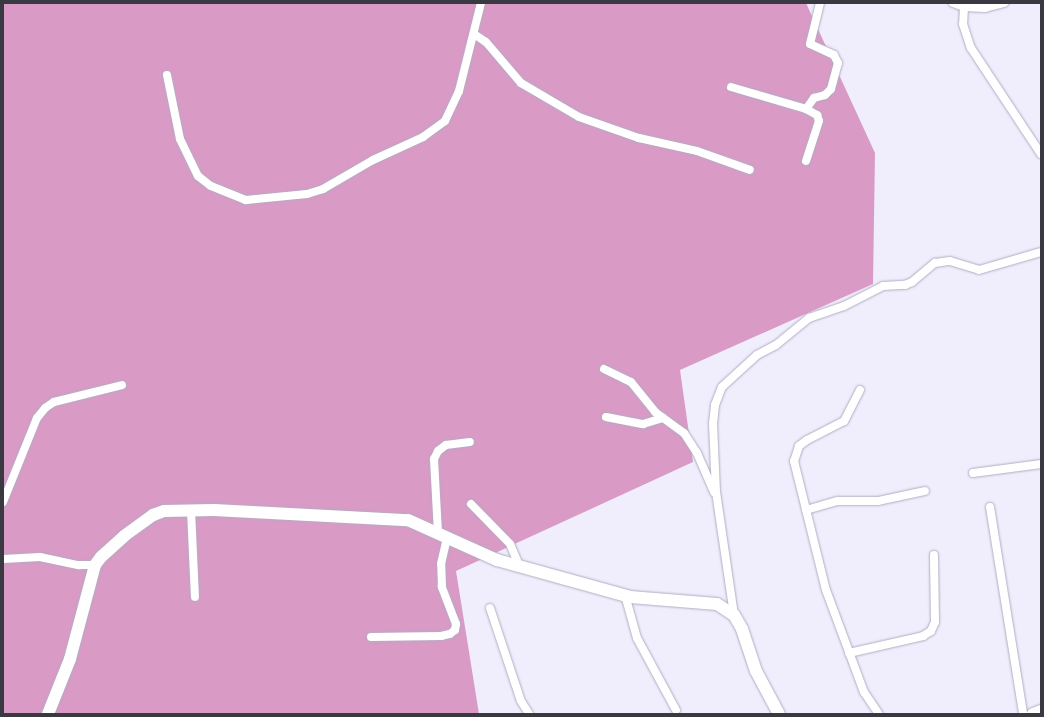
<!DOCTYPE html>
<html>
<head>
<meta charset="utf-8">
<style>
  body { margin:0 }
  #map { position:relative; width:1044px; height:717px; overflow:hidden; background:#f0edfd; font-family:Raleway,sans-serif }
  div>[style] { position:absolute }
  .forest>* { inset:0; background:#da9ac6 }
  .roads { filter:drop-shadow(0 0 1px #b1adc0) drop-shadow(0 0 1px #b1adc0) }
  .street>* { height:8px; margin:-4px; padding:0 4px; transform-origin:4px; border-radius:4px; background:#fff }
  .secondary>* { height:12px; margin:-6px; padding:0 6px; transform-origin:6px; border-radius:6px; background:#fff }
  span { translate:-50% -50%; white-space:nowrap; text-align:center; line-height:1.15; -webkit-text-stroke:3px #fff; paint-order:stroke }
  .frame { position:absolute; inset:0; border:4px solid #3a3840; pointer-events:none }
</style>
</head>
<body>
<div id="map">
  <div class="forest">
    <i style="clip-path:polygon(3px 3px,806px 3px,875px 153px,873px 284px,680px 370px,693px 462px,456px 571px,479px 714px,3px 714px)"></i>
  </div>
  <div class="roads">
    <div class="street">
      <i style="left:953px;top:3px;width:12px;rotate:20deg"></i>
      <i style="left:964px;top:7px;width:21px;rotate:3deg"></i>
      <i style="left:985px;top:8px;width:20px;rotate:-15deg"></i>
      <i style="left:964px;top:7px;width:17px;rotate:93deg"></i>
      <i style="left:963px;top:24px;width:25px;rotate:72deg"></i>
      <i style="left:971px;top:48px;width:127px;rotate:56.6deg"></i>
      <i style="left:474px;top:34px;width:14px;rotate:34deg"></i>
      <i style="left:486px;top:42px;width:54px;rotate:49.5deg"></i>
      <i style="left:521px;top:83px;width:67px;rotate:30.4deg"></i>
      <i style="left:579px;top:117px;width:64px;rotate:19.3deg"></i>
      <i style="left:639px;top:138px;width:59px;rotate:12.6deg"></i>
      <i style="left:697px;top:151px;width:56px;rotate:19.7deg"></i>
      <i style="left:167px;top:75px;width:65px;rotate:78.5deg"></i>
      <i style="left:180px;top:139px;width:41px;rotate:64.1deg"></i>
      <i style="left:198px;top:176px;width:16px;rotate:38deg"></i>
      <i style="left:211px;top:186px;width:38px;rotate:22deg"></i>
      <i style="left:246px;top:200px;width:61px;rotate:-5.6deg"></i>
      <i style="left:307px;top:194px;width:17px;rotate:-17deg"></i>
      <i style="left:323px;top:189px;width:58px;rotate:-30.1deg"></i>
      <i style="left:373px;top:160px;width:55px;rotate:-24.7deg"></i>
      <i style="left:423px;top:137px;width:27px;rotate:-36deg"></i>
      <i style="left:445px;top:121px;width:33px;rotate:-65deg"></i>
      <i style="left:459px;top:91px;width:91px;rotate:-76deg"></i>
      <i style="left:731px;top:87px;width:78px;rotate:16.3deg"></i>
      <i style="left:806px;top:109px;width:13px;rotate:29deg"></i>
      <i style="left:817px;top:115px;width:6px;rotate:72deg"></i>
      <i style="left:819px;top:121px;width:42px;rotate:108deg"></i>
      <i style="left:806px;top:109px;width:14px;rotate:-54deg"></i>
      <i style="left:814px;top:98px;width:11px;rotate:-15deg"></i>
      <i style="left:825px;top:95px;width:8px;rotate:-45deg"></i>
      <i style="left:831px;top:89px;width:27px;rotate:-75deg"></i>
      <i style="left:838px;top:63px;width:9px;rotate:-117deg"></i>
      <i style="left:834px;top:55px;width:26px;rotate:-155deg"></i>
      <i style="left:810px;top:44px;width:42px;rotate:-76.3deg"></i>
      <i style="left:604px;top:369px;width:30px;rotate:26deg"></i>
      <i style="left:631px;top:382px;width:38px;rotate:51deg"></i>
      <i style="left:655px;top:412px;width:36px;rotate:36deg"></i>
      <i style="left:684px;top:433px;width:24px;rotate:57deg"></i>
      <i style="left:697px;top:453px;width:43px;rotate:66.4deg"></i>
      <i style="left:860px;top:390px;width:35px;rotate:117deg"></i>
      <i style="left:844px;top:421px;width:42px;rotate:152.8deg"></i>
      <i style="left:807px;top:440px;width:10px;rotate:143deg"></i>
      <i style="left:799px;top:446px;width:16px;rotate:108deg"></i>
      <i style="left:794px;top:461px;width:133px;rotate:76.1deg"></i>
      <i style="left:826px;top:590px;width:109px;rotate:69.6deg"></i>
      <i style="left:864px;top:692px;width:27px;rotate:56deg"></i>
      <i style="left:606px;top:417px;width:38px;rotate:11deg"></i>
      <i style="left:643px;top:424px;width:21px;rotate:-17deg"></i>
      <i style="left:973px;top:473px;width:69px;rotate:-7.5deg"></i>
      <i style="left:3px;top:502px;width:91px;rotate:-68deg"></i>
      <i style="left:37px;top:418px;width:13px;rotate:-51deg"></i>
      <i style="left:45px;top:408px;width:11px;rotate:-34deg"></i>
      <i style="left:54px;top:402px;width:70px;rotate:-14deg"></i>
      <i style="left:471px;top:504px;width:56px;rotate:45.7deg"></i>
      <i style="left:510px;top:544px;width:23px;rotate:67deg"></i>
      <i style="left:990px;top:507px;width:210px;rotate:80.9deg"></i>
      <i style="left:191px;top:510px;width:87px;rotate:87.4deg"></i>
      <i style="left:806px;top:510px;width:33px;rotate:-16deg"></i>
      <i style="left:838px;top:501px;width:40px"></i>
      <i style="left:878px;top:501px;width:48px;rotate:-12deg"></i>
      <i style="left:438px;top:533px;width:74px;rotate:-93.1deg"></i>
      <i style="left:434px;top:459px;width:9px;rotate:-63deg"></i>
      <i style="left:438px;top:451px;width:10px;rotate:-37deg"></i>
      <i style="left:446px;top:445px;width:24px;rotate:-7deg"></i>
      <i style="left:3px;top:559px;width:37px;rotate:-3deg"></i>
      <i style="left:40px;top:557px;width:40px;rotate:12deg"></i>
      <i style="left:79px;top:565px;width:16px"></i>
      <i style="left:625px;top:595px;width:45px;rotate:74.4deg"></i>
      <i style="left:637px;top:638px;width:82px;rotate:61.6deg"></i>
      <i style="left:490px;top:608px;width:98px;rotate:71.6deg"></i>
      <i style="left:521px;top:701px;width:15px;rotate:58deg"></i>
      <i style="left:734px;top:615px;width:124px;rotate:-98.3deg"></i>
      <i style="left:716px;top:492px;width:68px;rotate:-92.5deg"></i>
      <i style="left:713px;top:424px;width:19px;rotate:-84deg"></i>
      <i style="left:715px;top:405px;width:19px;rotate:-69deg"></i>
      <i style="left:722px;top:387px;width:47px;rotate:-42.4deg"></i>
      <i style="left:757px;top:355px;width:21px;rotate:-28deg"></i>
      <i style="left:776px;top:345px;width:43px;rotate:-39.3deg"></i>
      <i style="left:809px;top:318px;width:37px;rotate:-19deg"></i>
      <i style="left:844px;top:306px;width:44px;rotate:-27.1deg"></i>
      <i style="left:883px;top:286px;width:22px;rotate:-3deg"></i>
      <i style="left:905px;top:285px;width:8px;rotate:-23deg"></i>
      <i style="left:912px;top:282px;width:30px;rotate:-40deg"></i>
      <i style="left:935px;top:263px;width:15px;rotate:-8deg"></i>
      <i style="left:950px;top:261px;width:30px;rotate:17deg"></i>
      <i style="left:979px;top:270px;width:65px;rotate:-16.2deg"></i>
      <i style="left:371px;top:637px;width:70px;rotate:-0.8deg"></i>
      <i style="left:441px;top:636px;width:9px;rotate:-13deg"></i>
      <i style="left:450px;top:634px;width:6px;rotate:-39deg"></i>
      <i style="left:455px;top:630px;width:6px;rotate:-81deg"></i>
      <i style="left:456px;top:624px;width:40px;rotate:-111deg"></i>
      <i style="left:442px;top:587px;width:23px;rotate:-92deg"></i>
      <i style="left:441px;top:564px;width:27px;rotate:-77deg"></i>
      <i style="left:849px;top:653px;width:76px;rotate:-12.9deg"></i>
      <i style="left:923px;top:636px;width:9px;rotate:-32deg"></i>
      <i style="left:931px;top:631px;width:10px;rotate:-66deg"></i>
      <i style="left:935px;top:622px;width:67px;rotate:-90.9deg"></i>
    </div>
    <div class="secondary">
      <i style="left:48px;top:714px;width:59px;rotate:-68.2deg"></i>
      <i style="left:70px;top:659px;width:97px;rotate:-75.1deg"></i>
      <i style="left:95px;top:565px;width:10px;rotate:-53deg"></i>
      <i style="left:101px;top:557px;width:31px;rotate:-42deg"></i>
      <i style="left:124px;top:536px;width:36px;rotate:-36deg"></i>
      <i style="left:153px;top:515px;width:12px;rotate:-20deg"></i>
      <i style="left:164px;top:511px;width:50px;rotate:-1.1deg"></i>
      <i style="left:214px;top:510px;width:194px;rotate:3deg"></i>
      <i style="left:408px;top:520px;width:98px;rotate:24.2deg"></i>
      <i style="left:497px;top:560px;width:138px;rotate:15.5deg"></i>
      <i style="left:630px;top:597px;width:87px;rotate:4.6deg"></i>
      <i style="left:717px;top:604px;width:20px;rotate:33deg"></i>
      <i style="left:734px;top:615px;width:16px;rotate:60deg"></i>
      <i style="left:742px;top:629px;width:44px;rotate:71.6deg"></i>
      <i style="left:756px;top:671px;width:49px;rotate:61.9deg"></i>
      <i style="left:1033px;top:714px;width:9px;rotate:-21deg"></i>
    </div>
  </div>
  <div class="frame"></div>
</div>
</body>
</html>
